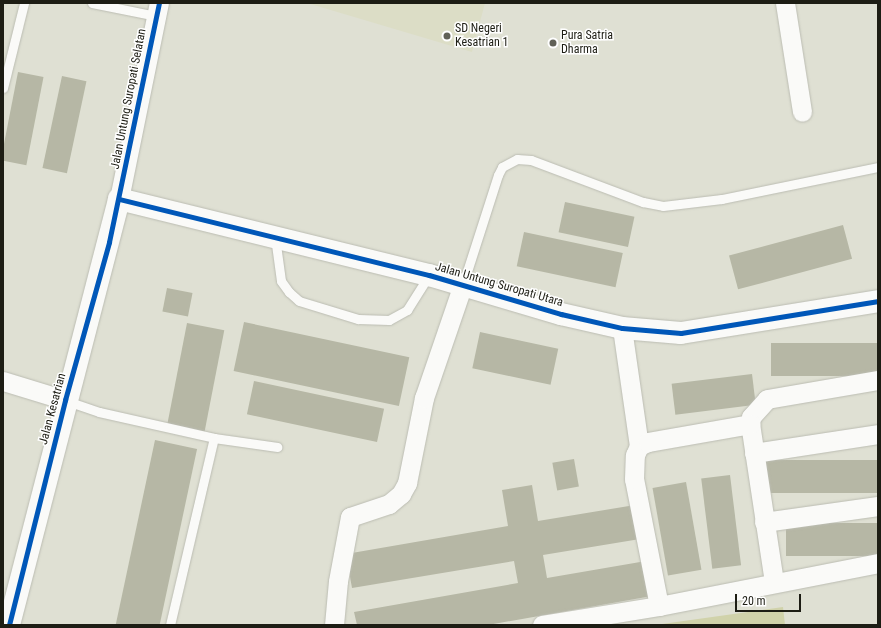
<!DOCTYPE html>
<html>
<head>
<meta charset="utf-8">
<style>
  body { margin:0 }
  #map { position:relative; width:881px; height:628px; overflow:hidden; background:#dfe0d3; font-family:"Roboto Condensed",sans-serif }
  div>[style] { position:absolute }
  .built>* { inset:0; background:#dcddc6 }
  .green>* { inset:0; background:#d0d2aa }
  .building>* { inset:0; background:#b6b7a5; transform-origin:0 0 }
  .roads { filter:drop-shadow(0 0 1px #bbbcb2) drop-shadow(0 0 1px #bbbcb2) }
  .service>* { height:9px; margin:-4.5px; padding:0 4.5px; transform-origin:4.5px; border-radius:4.5px; background:#fafaf8 }
  .minor>* { height:19px; margin:-9.5px; padding:0 9.5px; transform-origin:9.5px; border-radius:9.5px; background:#fafaf8 }
  .tertiary>* { height:22px; margin:-11px; padding:0 11px; transform-origin:11px; border-radius:11px; background:#fafaf8 }
  .cycleway>* { height:5px; margin:-2.5px; padding:0 2.5px; transform-origin:2.5px; border-radius:2.5px; background:#0057b8 }
  .dots>* { width:11px; height:11px; translate:-50% -50%; box-sizing:border-box; border:2px solid #fff; border-radius:50% }
  span { translate:-50% -50%; white-space:nowrap; text-align:center; line-height:1.15; -webkit-text-stroke:3px #fff; paint-order:stroke }
  .poi-label { font-size:12px; color:#1d1d14 }
  .left { translate:0 -50%; text-align:left }
  .street-label { font-size:12px; color:#1d1d14 }
  .frame { position:absolute; inset:0; border:4px solid #1d1d14; pointer-events:none }
  .scale { position:absolute; left:735px; top:594px; width:66px; height:18px; box-sizing:border-box; border:2px solid #1d1d14; border-top:0; padding-left:5px; font-size:12px; line-height:14px; white-space:nowrap; color:#1d1d14; -webkit-text-stroke:3px #fff; paint-order:stroke }
</style>
</head>
<body>
<div id="map">
  <div class="built">
    <i style="clip-path:polygon(307px 3px,485px 3px,472px 52px)"></i>
  </div>
  <div class="green">
    <i style="clip-path:polygon(783px 607px,785px 625px,655px 625px)"></i>
  </div>
  <div class="building">
    <i style="left:18px;top:72px;width:26px;height:90px;rotate:11deg"></i>
    <i style="left:62px;top:76px;width:25px;height:94px;rotate:12deg"></i>
    <i style="left:565px;top:202px;width:71px;height:31px;rotate:12deg"></i>
    <i style="left:843px;top:225px;width:35px;height:118px;rotate:75deg"></i>
    <i style="left:524px;top:232px;width:101px;height:35px;rotate:12deg"></i>
    <i style="left:167px;top:288px;width:26px;height:24px;rotate:11deg"></i>
    <i style="left:244px;top:322px;width:169px;height:50px;rotate:12deg"></i>
    <i style="left:187px;top:323px;width:38px;height:106px;rotate:11deg"></i>
    <i style="left:480px;top:332px;width:80px;height:37px;rotate:12deg"></i>
    <i style="left:878px;top:343px;width:33px;height:107px;rotate:90deg"></i>
    <i style="left:752px;top:374px;width:31px;height:81px;rotate:83deg"></i>
    <i style="left:254px;top:381px;width:133px;height:34px;rotate:12deg"></i>
    <i style="left:155px;top:440px;width:43px;height:191px;rotate:12deg"></i>
    <i style="left:574px;top:459px;width:28px;height:22px;rotate:80deg"></i>
    <i style="left:878px;top:460px;width:33px;height:116px;rotate:90deg"></i>
    <i style="left:730px;top:475px;width:91px;height:29px;rotate:83deg"></i>
    <i style="left:686px;top:482px;width:89px;height:34px;rotate:80deg"></i>
    <i style="clip-path:polygon(532px 485px,538px 521px,635px 505px,640px 539px,543px 555px,547px 578px,646px 561px,652px 596px,488px 625px,357px 625px,354px 612px,518px 583px,514px 561px,352px 588px,346px 554px,508px 526px,502px 490px)"></i>
    <i style="left:878px;top:523px;width:33px;height:92px;rotate:90deg"></i>
  </div>
  <div class="roads">
    <div class="service">
      <i style="left:92px;top:3px;width:65px;rotate:11.5deg"></i>
      <i style="left:3px;top:88px;width:88px;rotate:-76.1deg"></i>
      <i style="left:275px;top:237px;width:44px;rotate:82.2deg"></i>
      <i style="left:281px;top:281px;width:14px;rotate:54deg"></i>
      <i style="left:289px;top:292px;width:13px;rotate:42deg"></i>
      <i style="left:299px;top:301px;width:62px;rotate:17deg"></i>
      <i style="left:358px;top:319px;width:31px;rotate:2deg"></i>
      <i style="left:389px;top:320px;width:21px;rotate:-29deg"></i>
      <i style="left:407px;top:310px;width:41px;rotate:-57.8deg"></i>
      <i style="left:463px;top:284px;width:114px;rotate:-72.2deg"></i>
      <i style="left:498px;top:175px;width:9px;rotate:-63deg"></i>
      <i style="left:502px;top:167px;width:17px;rotate:-28deg"></i>
      <i style="left:517px;top:159px;width:14px;rotate:4deg"></i>
      <i style="left:531px;top:160px;width:120px;rotate:20.6deg"></i>
      <i style="left:643px;top:202px;width:20px;rotate:11deg"></i>
      <i style="left:663px;top:206px;width:59px;rotate:-6.8deg"></i>
      <i style="left:722px;top:199px;width:159px;rotate:-11.6deg"></i>
      <i style="left:67px;top:401px;width:34px;rotate:19deg"></i>
      <i style="left:99px;top:412px;width:118px;rotate:12.7deg"></i>
      <i style="left:214px;top:438px;width:64px;rotate:8.1deg"></i>
      <i style="left:170px;top:625px;width:192px;rotate:-76.8deg"></i>
    </div>
    <div class="minor">
      <i style="left:785px;top:3px;width:110px;rotate:81.1deg"></i>
      <i style="left:119px;top:199px;width:200px;rotate:-78.5deg"></i>
      <i style="left:622px;top:328px;width:119px;rotate:81.8deg"></i>
      <i style="left:3px;top:381px;width:65px;rotate:17deg"></i>
      <i style="left:754px;top:453px;width:125px;rotate:-8.7deg"></i>
      <i style="left:764px;top:522px;width:115px;rotate:-8deg"></i>
      <i style="left:774px;top:582px;width:160px;rotate:-98.6deg"></i>
      <i style="left:750px;top:424px;width:7px;rotate:-82deg"></i>
      <i style="left:751px;top:417px;width:24px;rotate:-48deg"></i>
      <i style="left:767px;top:399px;width:113px;rotate:-9.7deg"></i>
      <i style="left:659px;top:606px;width:129px;rotate:-101.1deg"></i>
      <i style="left:634px;top:479px;width:24px;rotate:-88deg"></i>
      <i style="left:635px;top:455px;width:10px;rotate:-66deg"></i>
      <i style="left:639px;top:446px;width:10px;rotate:-24deg"></i>
      <i style="left:648px;top:442px;width:104px;rotate:-10deg"></i>
      <i style="left:334px;top:625px;width:44px;rotate:-84.8deg"></i>
      <i style="left:338px;top:581px;width:65px;rotate:-79.4deg"></i>
      <i style="left:350px;top:517px;width:41px;rotate:-18.4deg"></i>
      <i style="left:389px;top:504px;width:16px;rotate:-40deg"></i>
      <i style="left:401px;top:494px;width:13px;rotate:-61deg"></i>
      <i style="left:407px;top:483px;width:87px;rotate:-78.7deg"></i>
      <i style="left:424px;top:398px;width:120px;rotate:-71.1deg"></i>
      <i style="left:542px;top:625px;width:119px;rotate:-9.2deg"></i>
      <i style="left:659px;top:606px;width:223px;rotate:-11.1deg"></i>
    </div>
    <div class="tertiary">
      <i style="left:9px;top:625px;width:440px;rotate:-75.5deg"></i>
      <i style="left:119px;top:199px;width:319px;rotate:13.8deg"></i>
      <i style="left:429px;top:275px;width:138px;rotate:16.5deg"></i>
      <i style="left:561px;top:314px;width:63px;rotate:12.9deg"></i>
      <i style="left:622px;top:328px;width:59px;rotate:4.8deg"></i>
      <i style="left:681px;top:333px;width:200px;rotate:-9.2deg"></i>
    </div>
  </div>
  <div class="cycleway">
    <i style="left:119px;top:199px;width:319px;rotate:13.8deg"></i>
    <i style="left:429px;top:275px;width:138px;rotate:16.5deg"></i>
    <i style="left:561px;top:314px;width:63px;rotate:12.9deg"></i>
    <i style="left:622px;top:328px;width:59px;rotate:4.8deg"></i>
    <i style="left:681px;top:333px;width:200px;rotate:-9.2deg"></i>
    <i style="left:9px;top:625px;width:232px;rotate:-76deg"></i>
    <i style="left:65px;top:400px;width:164px;rotate:-74.4deg"></i>
    <i style="left:109px;top:242px;width:244px;rotate:-78.2deg"></i>
  </div>
  <div class="dots">
    <i style="left:447px;top:36px;background:#616157"></i>
    <i style="left:553px;top:43px;background:#616157"></i>
  </div>
  <div class="poi-label">
    <span class="left" style="left:455px;top:36px">SD Negeri<br>Kesatrian 1</span>
    <span class="left" style="left:561px;top:43px">Pura Satria<br>Dharma</span>
  </div>
  <div class="street-label">
    <span style="left:129px;top:99px;rotate:-79deg">Jalan Untung Suropati Selatan</span>
    <span style="left:499px;top:285px;rotate:16deg">Jalan Untung Suropati Utara</span>
    <span style="left:53px;top:409px;rotate:-75deg">Jalan Kesatrian</span>
  </div>
  <div class="frame"></div>
  <div class="scale">20 m</div>
</div>
</body>
</html>
